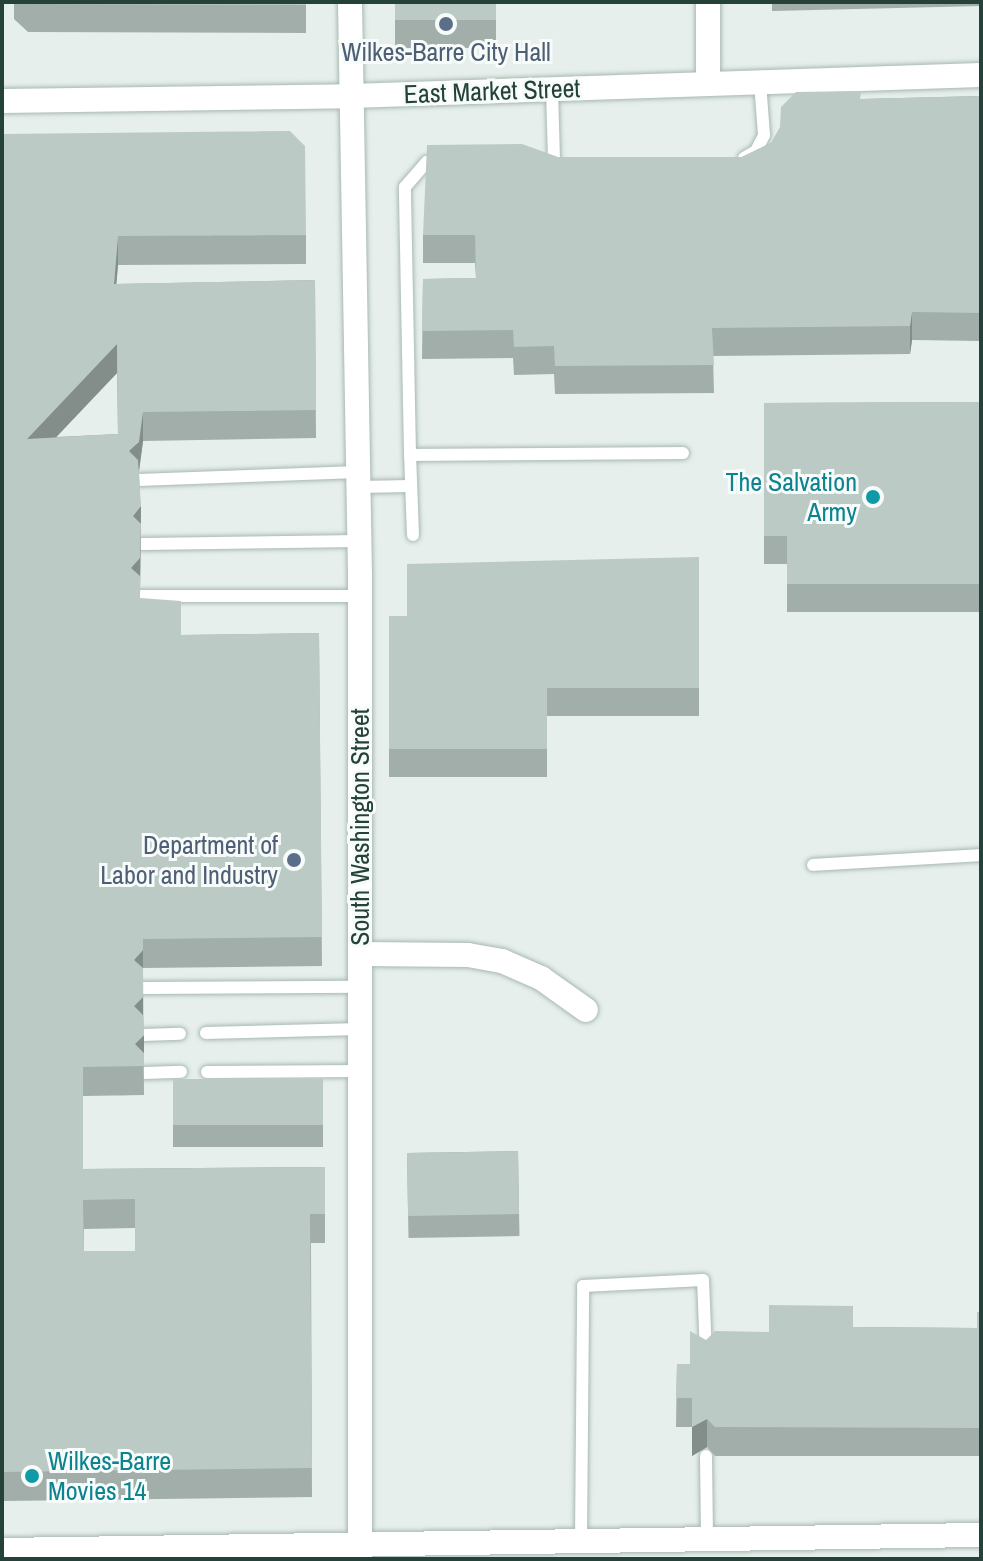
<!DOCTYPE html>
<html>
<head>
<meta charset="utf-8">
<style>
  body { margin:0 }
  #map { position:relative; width:983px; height:1561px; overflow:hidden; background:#e6efeb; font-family:"Archivo Narrow",sans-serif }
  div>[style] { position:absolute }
  .roads { filter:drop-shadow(0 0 2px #a8b8b2) drop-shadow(0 0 2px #a8b8b2) }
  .lane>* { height:12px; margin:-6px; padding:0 6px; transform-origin:6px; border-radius:6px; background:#fff }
  .street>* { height:24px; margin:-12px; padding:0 12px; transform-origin:12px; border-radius:12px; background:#fff }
  .secondary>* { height:24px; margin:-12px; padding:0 12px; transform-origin:12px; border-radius:12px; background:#fff }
  .wall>* { inset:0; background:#a1aea9; transform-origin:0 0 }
  .shaded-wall>* { inset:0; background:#838d89 }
  .building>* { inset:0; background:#bbcac4; transform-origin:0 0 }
  .dots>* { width:22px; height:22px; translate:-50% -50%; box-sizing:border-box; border:4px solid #f7fbf9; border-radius:50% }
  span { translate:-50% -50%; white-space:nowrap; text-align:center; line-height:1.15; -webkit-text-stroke:6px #f7fbf9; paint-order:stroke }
  .service-label { font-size:26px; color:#4e5e75 }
  .right { translate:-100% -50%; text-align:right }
  .street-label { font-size:26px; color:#24423a }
  .culture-label { font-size:26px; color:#0d838f }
  .left { translate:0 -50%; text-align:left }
  .frame { position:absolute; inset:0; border:4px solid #24423a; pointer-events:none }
</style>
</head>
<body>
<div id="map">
  <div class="roads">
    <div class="lane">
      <i style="left:552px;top:89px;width:72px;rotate:88.4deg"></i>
      <i style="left:744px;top:158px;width:14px;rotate:-30deg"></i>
      <i style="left:756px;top:151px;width:18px;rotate:-63deg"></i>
      <i style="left:764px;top:135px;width:53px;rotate:-94.3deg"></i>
      <i style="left:410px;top:455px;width:268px;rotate:-91.1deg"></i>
      <i style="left:405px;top:187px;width:33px;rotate:-49deg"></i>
      <i style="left:427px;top:162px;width:13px"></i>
      <i style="left:138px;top:480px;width:220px;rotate:-2.1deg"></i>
      <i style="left:358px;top:487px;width:53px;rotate:-1.1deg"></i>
      <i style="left:413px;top:535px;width:80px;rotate:-92.1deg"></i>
      <i style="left:410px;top:455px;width:273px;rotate:-0.4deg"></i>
      <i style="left:142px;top:544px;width:217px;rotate:-0.8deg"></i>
      <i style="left:140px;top:596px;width:220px"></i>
      <i style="left:813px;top:865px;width:168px;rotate:-3.4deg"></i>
      <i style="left:143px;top:988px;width:217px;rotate:-0.3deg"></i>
      <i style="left:206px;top:1033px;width:154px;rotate:-1.5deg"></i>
      <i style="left:143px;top:1035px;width:37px;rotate:-2deg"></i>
      <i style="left:207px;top:1072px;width:153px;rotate:-0.4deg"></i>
      <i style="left:144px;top:1073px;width:37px;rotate:-2deg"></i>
      <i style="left:706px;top:1456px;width:82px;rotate:89.3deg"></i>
      <i style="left:581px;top:1540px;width:254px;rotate:-89.5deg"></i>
      <i style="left:583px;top:1286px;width:120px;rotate:-2.9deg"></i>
      <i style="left:703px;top:1280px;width:76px;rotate:87.7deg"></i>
    </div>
    <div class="street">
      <i style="left:708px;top:2px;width:82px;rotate:90deg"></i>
      <i style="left:360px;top:954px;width:108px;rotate:0.5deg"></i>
      <i style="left:468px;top:955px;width:35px;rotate:10deg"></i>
      <i style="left:502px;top:961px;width:43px;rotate:23.6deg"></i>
      <i style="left:541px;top:978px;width:55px;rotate:35.4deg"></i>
      <i style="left:2px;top:1550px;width:979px;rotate:-0.88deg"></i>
    </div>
    <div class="secondary">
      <i style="left:350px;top:2px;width:573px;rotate:89deg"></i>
      <i style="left:360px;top:575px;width:984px;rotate:90deg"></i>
      <i style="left:2px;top:101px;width:349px;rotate:-0.8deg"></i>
      <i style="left:351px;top:96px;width:630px;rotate:-1.91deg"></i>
    </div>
  </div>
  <div class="wall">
    <i style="clip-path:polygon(14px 2px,306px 2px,306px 33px,28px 32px,14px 19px)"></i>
    <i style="left:395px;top:2px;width:101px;height:46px"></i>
    <i style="clip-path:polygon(772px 2px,981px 2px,981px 6px,772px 11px)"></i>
    <i style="clip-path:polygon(981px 96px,981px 341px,912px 340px,910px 354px,713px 356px,714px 393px,555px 394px,554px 374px,514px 375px,513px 358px,422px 359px,423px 279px,476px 278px,475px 263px,423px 263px,423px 235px,558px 157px,742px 157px,861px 99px)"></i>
    <i style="clip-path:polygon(evenodd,2px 134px,306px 235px,306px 264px,118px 265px,116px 284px,315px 280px,316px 438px,143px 441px,139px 471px,141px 524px,140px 598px,181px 635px,319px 633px,322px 966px,143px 968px,144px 1095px,83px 1096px,83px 1169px,325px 1167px,325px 1243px,311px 1243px,312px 1497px,2px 1501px,2px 134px,117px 373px,118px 434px,56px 437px,117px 373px,2px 134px,135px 1228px,135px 1251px,84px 1251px,84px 1229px,135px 1228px)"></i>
    <i style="clip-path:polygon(981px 402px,981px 612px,787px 612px,787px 564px,764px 564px,764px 403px)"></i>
    <i style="clip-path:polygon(699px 557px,699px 716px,547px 716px,547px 777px,389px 777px,389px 616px,407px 616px)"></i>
    <i style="left:323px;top:1079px;width:68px;height:150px;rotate:90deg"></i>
    <i style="left:518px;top:1151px;width:85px;height:111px;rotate:89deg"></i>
    <i style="clip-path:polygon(981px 1312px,981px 1456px,715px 1456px,707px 1447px,692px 1456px,692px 1427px,676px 1427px,677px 1364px,690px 1364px,706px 1340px,769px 1332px,853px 1327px,977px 1328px)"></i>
  </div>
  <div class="shaded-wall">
    <i style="clip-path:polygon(118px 236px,118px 265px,114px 313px,114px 284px)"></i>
    <i style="clip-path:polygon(912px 312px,912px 340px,910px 354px,910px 326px)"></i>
    <i style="clip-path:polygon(117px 344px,117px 373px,27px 468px,27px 439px)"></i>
    <i style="clip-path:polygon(143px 412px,143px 441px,139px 471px,129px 451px)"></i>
    <i style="clip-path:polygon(141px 506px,140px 587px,131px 597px,133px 516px)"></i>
    <i style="clip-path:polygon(143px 950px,143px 979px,134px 960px)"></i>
    <i style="clip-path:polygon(143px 997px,143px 1026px,134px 1006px)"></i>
    <i style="clip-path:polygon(144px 1035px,144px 1064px,135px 1044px)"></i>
    <i style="clip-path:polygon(707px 1419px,707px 1447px,692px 1456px,692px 1427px)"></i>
  </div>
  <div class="building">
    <i style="clip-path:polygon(26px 2px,306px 2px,306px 5px,28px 4px)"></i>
    <i style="left:395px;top:2px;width:101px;height:18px"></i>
    <i style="clip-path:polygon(861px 91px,860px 99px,981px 96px,981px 313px,912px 312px,910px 326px,712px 328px,714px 365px,555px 366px,554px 346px,514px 347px,513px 330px,422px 331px,423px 279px,476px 278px,475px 235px,423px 235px,427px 145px,522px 144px,558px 157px,742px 157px,771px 143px,780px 127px,781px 107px,796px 92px)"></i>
    <i style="clip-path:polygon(evenodd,290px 131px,305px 146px,306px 235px,118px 236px,114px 284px,315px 280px,316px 410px,143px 412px,139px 442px,129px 451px,138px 460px,141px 506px,133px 516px,141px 524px,140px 558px,131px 568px,140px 576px,140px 598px,181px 601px,181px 635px,319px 633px,322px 937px,143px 939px,143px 950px,134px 960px,143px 968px,143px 997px,134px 1006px,143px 1015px,144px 1035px,135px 1044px,144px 1053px,144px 1066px,83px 1067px,83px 1169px,325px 1167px,325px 1214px,310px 1214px,312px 1468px,2px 1472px,2px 134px,290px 131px,117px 344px,118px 434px,27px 439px,117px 344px,290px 131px,135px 1199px,135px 1251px,84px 1251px,83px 1200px,135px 1199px)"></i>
    <i style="clip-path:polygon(981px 402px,981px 584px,787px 584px,787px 536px,764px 536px,764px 403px)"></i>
    <i style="clip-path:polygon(699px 557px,699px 688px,547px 688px,547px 749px,389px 749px,389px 616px,407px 616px,407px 564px)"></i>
    <i style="left:323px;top:1079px;width:46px;height:150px;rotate:90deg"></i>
    <i style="left:518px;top:1151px;width:63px;height:111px;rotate:89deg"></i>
    <i style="clip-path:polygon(769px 1305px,853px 1306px,853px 1327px,977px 1328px,977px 1312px,981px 1312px,981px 1428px,715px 1427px,707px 1419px,692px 1427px,692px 1398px,676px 1398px,677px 1364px,690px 1364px,690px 1331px,706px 1340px,715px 1331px,769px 1332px)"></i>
  </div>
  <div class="dots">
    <i style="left:446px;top:24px;background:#5c6f8a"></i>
    <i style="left:873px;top:497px;background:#0f9aa8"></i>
    <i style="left:294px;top:860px;background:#5c6f8a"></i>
    <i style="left:32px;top:1476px;background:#0f9aa8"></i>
  </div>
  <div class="service-label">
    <span style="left:446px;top:52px">Wilkes-Barre City Hall</span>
    <span class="right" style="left:278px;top:860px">Department of<br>Labor and Industry</span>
  </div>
  <div class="street-label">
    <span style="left:492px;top:91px;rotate:-2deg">East Market Street</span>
    <span style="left:360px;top:827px;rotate:-90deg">South Washington Street</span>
  </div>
  <div class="culture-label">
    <span class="right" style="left:857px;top:497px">The Salvation<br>Army</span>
    <span class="left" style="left:48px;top:1476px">Wilkes-Barre<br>Movies 14</span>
  </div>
  <div class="frame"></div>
</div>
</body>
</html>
